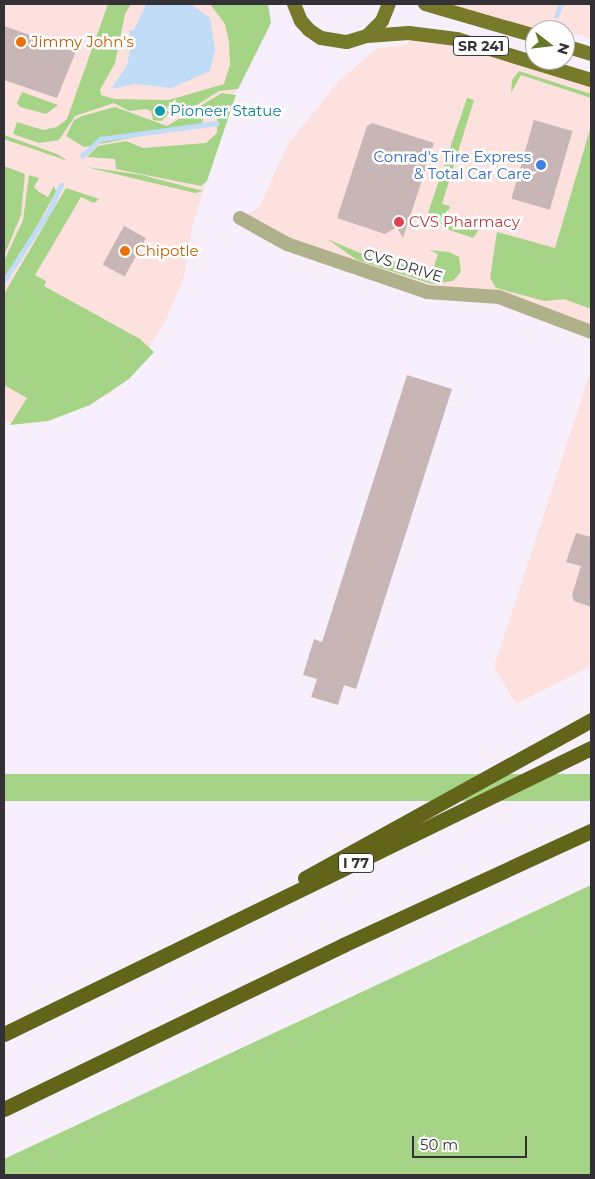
<!DOCTYPE html>
<html>
<head>
<meta charset="utf-8">
<style>
  body { margin:0 }
  #map { position:relative; width:595px; height:1179px; overflow:hidden; background:#f7effc; font-family:Montserrat,sans-serif }
  div>[style] { position:absolute }
  .commercial>* { inset:0; background:#fce1df }
  .green>* { inset:0; background:#a5d487; transform-origin:0 0 }
  .water>* { inset:0; background:#c1dcf7 }
  .stream>* { height:4.5px; margin:-2.25px; padding:0 2.25px; transform-origin:2.25px; border-radius:2.25px; background:#c1dcf7 }
  .building>* { inset:0; background:#c7b6b5; transform-origin:0 0 }
  .minor>* { height:14px; margin:-7px; padding:0 7px; transform-origin:7px; border-radius:7px; background:#aeb18a }
  .primary>* { height:14px; margin:-7px; padding:0 7px; transform-origin:7px; border-radius:7px; background:#77792b }
  .motorway>* { height:15px; margin:-7.5px; padding:0 7.5px; transform-origin:7.5px; border-radius:7.5px; background:#626419 }
  .dots>* { width:14px; height:14px; translate:-50% -50%; box-sizing:border-box; border:2px solid #fff; border-radius:50% }
  span { translate:-50% -50%; white-space:nowrap; text-align:center; line-height:1.15; -webkit-text-stroke:5px #fff; paint-order:stroke }
  .shield-label span { padding:1px 4px; background:#fff; border:1px solid; border-radius:4px; -webkit-text-stroke-width:0 }
  .shield-label { font-size:14px; color:#343136; font-weight:700 }
  .food-label { font-size:15px; color:#c56008 }
  .left { translate:0 -50%; text-align:left }
  .culture-label { font-size:15px; color:#0d838f }
  .shop-label { font-size:15px; color:#366cbe }
  .right { translate:-100% -50%; text-align:right }
  .health-label { font-size:15px; color:#be3a42 }
  .street-label { font-size:15px; color:#343136 }
  .frame { position:absolute; inset:0; border:5px solid #343136; pointer-events:none }
  .north { position:absolute; left:525px; top:20px; width:50px; height:50px; box-sizing:border-box; background:#fff; border:1px solid #aeadaf; border-radius:50%; rotate:106deg; font-size:14px; font-weight:700; line-height:20px; text-align:center; color:#343136 }
  .north::after { content:''; display:block; margin:auto; width:18px; height:22px; background:#657828; clip-path:polygon(50% 0,100% 100%,50% 72%,0 100%) }
  .scale { position:absolute; left:412px; top:1136px; width:115px; height:22px; box-sizing:border-box; border:2px solid #343136; border-top:0; padding-left:6px; font-size:15px; line-height:18px; white-space:nowrap; color:#343136; -webkit-text-stroke:4px #fff; paint-order:stroke }
</style>
</head>
<body>
<div id="map">
  <div class="commercial">
    <i style="clip-path:polygon(4px 4px,267px 4px,263px 37px,231px 101px,193px 224px,184px 277px,167px 318px,139px 364px,109px 394px,55px 417px,21px 423px,4px 422px)"></i>
    <i style="clip-path:polygon(425px 4px,591px 4px,591px 38px,575px 34px,568px 47px,565px 46px,565px 30px,535px 30px)"></i>
    <i style="clip-path:polygon(409px 33px,591px 80px,591px 332px,519px 304px,427px 292px,240px 218px,259px 208px,288px 144px,339px 81px,376px 49px,408px 44px)"></i>
    <i style="clip-path:polygon(591px 370px,591px 666px,516px 704px,494px 667px)"></i>
  </div>
  <div class="green">
    <i style="clip-path:polygon(108px 4px,131px 4px,125px 14px,115px 63px,100px 90px,101px 95px,114px 99px,169px 100px,224px 84px,230px 64px,229px 42px,225px 24px,210px 4px,268px 4px,271px 23px,238px 89px,219px 91px,192px 108px,172px 112px,161px 121px,153px 120px,151px 111px,146px 109px,129px 111px,114px 103px,75px 116px,59px 140px,39px 143px,13px 134px,17px 122px,43px 130px,57px 127px,67px 119px)"></i>
    <i style="clip-path:polygon(519px 71px,591px 94px,591px 98px,521px 75px,511px 93px,512px 80px)"></i>
    <i style="clip-path:polygon(22px 92px,58px 105px,46px 114px,20px 107px,17px 103px)"></i>
    <i style="clip-path:polygon(222px 93px,236px 95px,207px 181px,201px 186px,116px 169px,115px 159px,87px 157px,98px 146px,126px 141px,143px 148px,206px 143px,217px 133px,217px 118px,209px 108px,205px 110px,202px 124px,84px 147px,66px 136px,74px 120px,82px 116px,115px 107px,167px 126px)"></i>
    <i style="clip-path:polygon(467px 98px,474px 100px,442px 204px,450px 206px,447px 217px,480px 228px,473px 238px,432px 224px,427px 216px)"></i>
    <i style="clip-path:polygon(591px 126px,591px 309px,564px 299px,545px 301px,496px 288px,490px 278px,497px 232px,555px 248px)"></i>
    <i style="clip-path:polygon(4px 135px,57px 154px,68px 161px,4px 139px)"></i>
    <i style="clip-path:polygon(4px 166px,25px 174px,21px 215px,4px 256px)"></i>
    <i style="clip-path:polygon(86px 167px,142px 175px,203px 191px,195px 193px)"></i>
    <i style="clip-path:polygon(29px 175px,39px 178px,34px 187px,39px 192px,48px 197px,54px 186px,56px 192px,4px 284px,4px 261px,23px 220px)"></i>
    <i style="clip-path:polygon(66px 188px,99px 199px,94px 203px,81px 197px,35px 275px,46px 281px,44px 286px,140px 339px,154px 352px,129px 379px,90px 405px,48px 421px,10px 425px,27px 398px,4px 385px,4px 294px)"></i>
    <i style="clip-path:polygon(327px 239px,360px 253px,432px 272px,438px 254px,429px 250px,449px 252px,459px 257px,461px 272px,453px 281px,432px 284px,357px 260px)"></i>
    <i style="left:591px;top:774px;width:27px;height:653px;rotate:90deg"></i>
    <i style="clip-path:polygon(591px 885px,591px 1175px,4px 1175px,4px 1159px)"></i>
  </div>
  <div class="water">
    <i style="clip-path:polygon(146px 4px,191px 4px,210px 18px,215px 50px,210px 71px,172px 88px,135px 84px,111px 89px,127px 65px,132px 41px,129px 31px,134px 30px)"></i>
  </div>
  <div class="stream">
    <i style="left:556px;top:16px;width:13px;rotate:-67deg"></i>
    <i style="left:82px;top:156px;width:25px;rotate:-43deg"></i>
    <i style="left:100px;top:139px;width:118px;rotate:-7.8deg"></i>
    <i style="left:4px;top:281px;width:83px;rotate:-57.3deg"></i>
    <i style="left:49px;top:211px;width:29px;rotate:-65deg"></i>
  </div>
  <div class="building">
    <i style="clip-path:polygon(4px 26px,76px 51px,57px 98px,4px 80px)"></i>
    <i style="left:534px;top:120px;width:40px;height:82px;rotate:16deg"></i>
    <i style="clip-path:polygon(372px 123px,434px 143px,403px 238px,397px 227px,385px 234px,337px 218px,367px 126px)"></i>
    <i style="left:124px;top:226px;width:25px;height:44px;rotate:29deg"></i>
    <i style="clip-path:polygon(407px 375px,452px 389px,356px 689px,344px 685px,338px 705px,311px 697px,317px 679px,303px 675px,314px 639px,322px 642px)"></i>
    <i style="clip-path:polygon(576px 533px,591px 537px,591px 607px,574px 601px,572px 595px,581px 566px,566px 562px)"></i>
  </div>
  <div class="minor">
    <i style="left:240px;top:218px;width:54px;rotate:29deg"></i>
    <i style="left:287px;top:244px;width:148px;rotate:18.9deg"></i>
    <i style="left:427px;top:292px;width:72px;rotate:4deg"></i>
    <i style="left:499px;top:297px;width:98px;rotate:20.8deg"></i>
  </div>
  <div class="primary">
    <i style="left:294px;top:4px;width:18px;rotate:68deg"></i>
    <i style="left:301px;top:21px;width:12px;rotate:48deg"></i>
    <i style="left:309px;top:30px;width:14px;rotate:34deg"></i>
    <i style="left:321px;top:38px;width:26px;rotate:9deg"></i>
    <i style="left:347px;top:42px;width:21px;rotate:-17deg"></i>
    <i style="left:367px;top:36px;width:21px;rotate:-45deg"></i>
    <i style="left:382px;top:21px;width:18px;rotate:-68deg"></i>
    <i style="left:425px;top:4px;width:115px;rotate:16.2deg"></i>
    <i style="left:367px;top:36px;width:42px;rotate:-4.1deg"></i>
    <i style="left:409px;top:33px;width:48px;rotate:7.1deg"></i>
    <i style="left:457px;top:39px;width:140px;rotate:17deg"></i>
    <i style="left:565px;top:46px;width:27px;rotate:17deg"></i>
  </div>
  <div class="motorway">
    <i style="left:305px;top:878px;width:327px;rotate:-28.9deg"></i>
    <i style="left:4px;top:1034px;width:653px;rotate:-25.98deg"></i>
    <i style="left:4px;top:1109px;width:377px;rotate:-25.8deg"></i>
    <i style="left:343px;top:945px;width:273px;rotate:-24.7deg"></i>
  </div>
  <div class="dots">
    <i style="left:21px;top:42px;background:#e8710a"></i>
    <i style="left:160px;top:111px;background:#0f9aa8"></i>
    <i style="left:541px;top:165px;background:#3f7fe0"></i>
    <i style="left:399px;top:222px;background:#e0444e"></i>
    <i style="left:125px;top:251px;background:#e8710a"></i>
  </div>
  <div class="shield-label">
    <span style="left:481px;top:46px">SR 241</span>
    <span style="left:356px;top:863px">I 77</span>
  </div>
  <div class="food-label">
    <span class="left" style="left:31px;top:42px">Jimmy John's</span>
    <span class="left" style="left:135px;top:251px">Chipotle</span>
  </div>
  <div class="culture-label">
    <span class="left" style="left:170px;top:111px">Pioneer Statue</span>
  </div>
  <div class="shop-label">
    <span class="right" style="left:531px;top:165px">Conrad's Tire Express<br>&amp; Total Car Care</span>
  </div>
  <div class="health-label">
    <span class="left" style="left:409px;top:222px">CVS Pharmacy</span>
  </div>
  <div class="street-label">
    <span style="left:403px;top:265px;rotate:17deg">CVS DRIVE</span>
  </div>
  <div class="frame"></div>
  <div class="north">N</div>
  <div class="scale">50 m</div>
</div>
</body>
</html>
